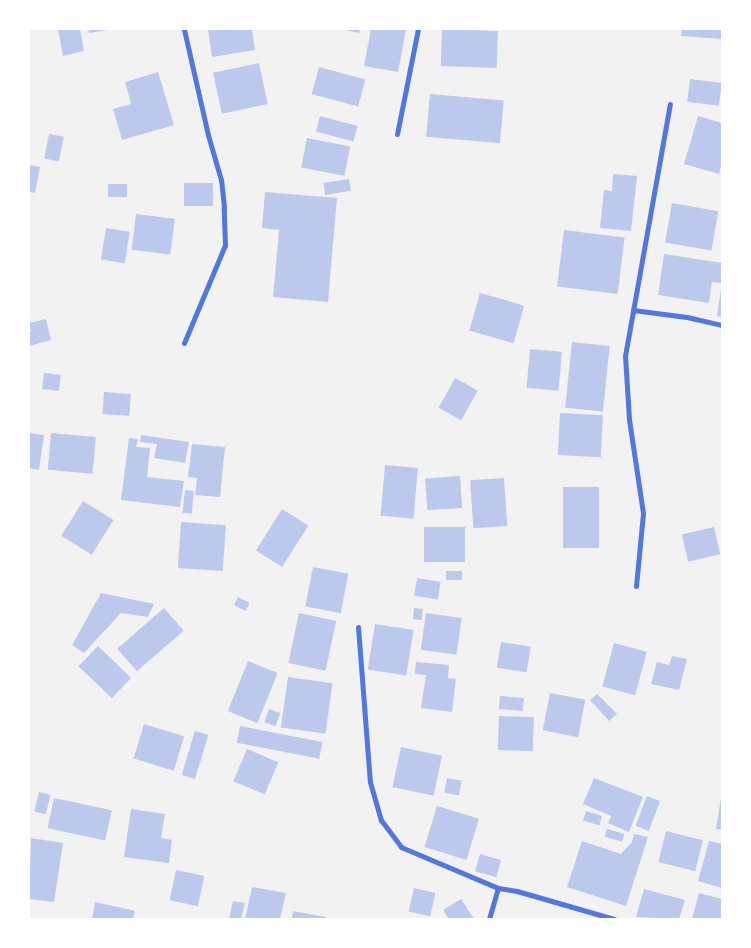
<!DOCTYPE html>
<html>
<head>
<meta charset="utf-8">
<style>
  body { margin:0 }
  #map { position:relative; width:751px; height:948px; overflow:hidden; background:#f2f2f2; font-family:Raleway,sans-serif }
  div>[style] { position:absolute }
  .building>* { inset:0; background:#bdc9ec; transform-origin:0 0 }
  .minor>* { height:5px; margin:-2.5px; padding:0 2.5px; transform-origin:2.5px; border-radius:2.5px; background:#5277de }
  span { translate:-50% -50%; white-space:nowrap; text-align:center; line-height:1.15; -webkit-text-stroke:5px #fff; paint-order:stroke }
  .frame { position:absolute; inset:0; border:30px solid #fff; pointer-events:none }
</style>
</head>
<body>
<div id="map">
  <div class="building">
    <i style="clip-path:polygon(58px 29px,80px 29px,84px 51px,63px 56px)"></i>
    <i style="clip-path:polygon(88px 29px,108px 29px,108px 30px,89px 33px)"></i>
    <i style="clip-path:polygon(208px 29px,252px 29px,255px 50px,212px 57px)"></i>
    <i style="clip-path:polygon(341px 29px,360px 29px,359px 33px)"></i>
    <i style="clip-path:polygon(371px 29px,406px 29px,398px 72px,364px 66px)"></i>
    <i style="left:442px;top:29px;width:56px;height:37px;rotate:2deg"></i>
    <i style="clip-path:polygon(682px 29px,721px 29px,721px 39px,681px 36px)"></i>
    <i style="left:259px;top:63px;width:42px;height:47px;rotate:78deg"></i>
    <i style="left:319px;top:67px;width:48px;height:28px;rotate:15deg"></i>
    <i style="clip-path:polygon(158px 72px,174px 125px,122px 140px,113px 109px,131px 104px,125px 82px)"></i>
    <i style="left:690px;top:79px;width:32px;height:23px;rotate:7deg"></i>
    <i style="left:430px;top:94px;width:74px;height:43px;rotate:5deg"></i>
    <i style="left:320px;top:116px;width:39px;height:16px;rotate:15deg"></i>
    <i style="clip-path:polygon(698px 116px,722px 123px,722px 162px,719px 174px,684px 164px)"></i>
    <i style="left:49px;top:134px;width:15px;height:25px;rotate:11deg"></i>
    <i style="left:307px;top:138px;width:44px;height:30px;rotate:11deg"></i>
    <i style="clip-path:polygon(29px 165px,40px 167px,35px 193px,29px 192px)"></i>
    <i style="clip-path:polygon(613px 174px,637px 176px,631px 231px,600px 228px,604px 190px,612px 191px)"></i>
    <i style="left:349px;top:179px;width:12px;height:26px;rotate:81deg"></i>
    <i style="left:184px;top:183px;width:29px;height:23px"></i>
    <i style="left:108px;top:184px;width:19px;height:13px"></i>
    <i style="clip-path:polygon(265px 192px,337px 198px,328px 302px,273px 297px,279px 230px,262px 228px)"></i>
    <i style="left:672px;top:203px;width:47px;height:40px;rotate:10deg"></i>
    <i style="left:136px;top:214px;width:39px;height:36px;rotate:7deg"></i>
    <i style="left:106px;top:228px;width:24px;height:32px;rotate:9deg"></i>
    <i style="left:564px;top:230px;width:61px;height:57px;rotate:7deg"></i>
    <i style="clip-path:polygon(664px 254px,722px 263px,722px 283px,712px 282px,709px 303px,658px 295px)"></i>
    <i style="clip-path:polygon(721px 289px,722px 289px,722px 317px,717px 316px)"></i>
    <i style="left:480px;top:293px;width:46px;height:39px;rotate:16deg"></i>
    <i style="clip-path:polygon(46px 319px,51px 340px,29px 346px,29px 332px,31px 332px,29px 323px)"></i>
    <i style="left:572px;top:342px;width:38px;height:66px;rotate:6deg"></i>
    <i style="left:530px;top:349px;width:32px;height:39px;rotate:5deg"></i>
    <i style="left:44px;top:373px;width:17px;height:16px;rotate:7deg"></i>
    <i style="left:455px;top:378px;width:26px;height:34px;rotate:29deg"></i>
    <i style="left:104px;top:392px;width:27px;height:22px;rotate:4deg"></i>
    <i style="left:560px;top:413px;width:43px;height:42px;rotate:3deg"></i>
    <i style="clip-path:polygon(29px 433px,44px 435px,39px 470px,29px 468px)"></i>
    <i style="left:51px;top:433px;width:45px;height:37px;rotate:5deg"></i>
    <i style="clip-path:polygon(141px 435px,189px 442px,185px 463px,154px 458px,157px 444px,140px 442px)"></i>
    <i style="clip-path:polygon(129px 438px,138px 439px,136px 447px,150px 448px,147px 477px,184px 481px,180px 507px,121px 500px)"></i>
    <i style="clip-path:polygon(192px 444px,225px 447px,220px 497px,195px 495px,197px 478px,188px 477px)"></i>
    <i style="left:385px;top:465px;width:33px;height:51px;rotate:5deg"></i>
    <i style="left:460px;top:476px;width:32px;height:35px;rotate:86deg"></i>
    <i style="left:504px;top:478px;width:48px;height:34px;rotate:86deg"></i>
    <i style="left:563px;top:487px;width:36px;height:61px"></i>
    <i style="left:185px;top:490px;width:9px;height:23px;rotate:6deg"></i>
    <i style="left:83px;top:501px;width:36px;height:41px;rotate:32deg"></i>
    <i style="left:282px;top:509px;width:31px;height:49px;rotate:32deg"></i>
    <i style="left:181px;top:522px;width:45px;height:46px;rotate:4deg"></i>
    <i style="left:465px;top:527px;width:35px;height:41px;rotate:90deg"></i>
    <i style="left:714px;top:527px;width:28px;height:33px;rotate:77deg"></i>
    <i style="left:313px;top:567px;width:36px;height:40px;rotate:11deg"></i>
    <i style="left:446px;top:571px;width:16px;height:9px"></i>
    <i style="left:417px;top:578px;width:24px;height:18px;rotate:9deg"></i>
    <i style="clip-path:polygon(101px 593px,154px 604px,148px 617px,121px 613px,84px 653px,72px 645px)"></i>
    <i style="left:238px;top:597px;width:13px;height:9px;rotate:27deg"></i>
    <i style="left:164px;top:608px;width:30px;height:62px;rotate:49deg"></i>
    <i style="left:414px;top:608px;width:9px;height:11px;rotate:6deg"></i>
    <i style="left:299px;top:613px;width:38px;height:51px;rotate:12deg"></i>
    <i style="left:426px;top:613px;width:36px;height:37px;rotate:8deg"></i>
    <i style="left:375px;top:624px;width:39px;height:46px;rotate:9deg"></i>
    <i style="left:501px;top:642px;width:30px;height:26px;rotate:9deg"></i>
    <i style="left:614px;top:643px;width:34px;height:45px;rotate:15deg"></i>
    <i style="left:98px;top:646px;width:46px;height:28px;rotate:44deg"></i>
    <i style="clip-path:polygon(672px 656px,687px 659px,679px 690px,651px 684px,657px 662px,669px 665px)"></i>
    <i style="left:248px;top:661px;width:32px;height:54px;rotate:22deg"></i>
    <i style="clip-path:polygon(416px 662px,449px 665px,448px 678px,456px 679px,452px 712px,421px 708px,426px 675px,415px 674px)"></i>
    <i style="left:288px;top:677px;width:45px;height:51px;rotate:8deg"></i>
    <i style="left:550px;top:693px;width:36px;height:38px;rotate:11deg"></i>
    <i style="clip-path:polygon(597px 694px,617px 714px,609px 721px,590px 700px)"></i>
    <i style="left:500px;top:696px;width:24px;height:13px;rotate:5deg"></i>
    <i style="left:269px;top:709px;width:12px;height:14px;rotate:20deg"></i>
    <i style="left:499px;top:716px;width:35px;height:34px;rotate:2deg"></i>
    <i style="left:144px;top:724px;width:42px;height:36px;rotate:17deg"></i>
    <i style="left:240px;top:726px;width:84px;height:17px;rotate:11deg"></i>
    <i style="left:195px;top:731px;width:14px;height:46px;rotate:17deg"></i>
    <i style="left:401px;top:747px;width:42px;height:41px;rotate:12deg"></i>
    <i style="left:247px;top:749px;width:34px;height:35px;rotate:23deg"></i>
    <i style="left:447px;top:778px;width:15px;height:15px;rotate:11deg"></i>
    <i style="clip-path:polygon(594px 778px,643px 797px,629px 832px,608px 823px,611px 816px,583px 804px)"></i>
    <i style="left:39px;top:792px;width:12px;height:20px;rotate:14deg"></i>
    <i style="left:647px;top:796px;width:14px;height:32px;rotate:21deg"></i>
    <i style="left:54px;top:798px;width:59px;height:31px;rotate:12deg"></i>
    <i style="clip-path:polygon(721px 798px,722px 798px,722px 830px,716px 829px)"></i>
    <i style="left:437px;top:806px;width:44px;height:43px;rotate:17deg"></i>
    <i style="clip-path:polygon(131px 809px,165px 814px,161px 838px,172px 840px,169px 863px,124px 857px)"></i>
    <i style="left:586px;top:811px;width:17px;height:10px;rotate:17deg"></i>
    <i style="left:607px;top:829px;width:18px;height:8px;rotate:16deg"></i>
    <i style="left:666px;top:831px;width:38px;height:32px;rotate:14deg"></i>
    <i style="clip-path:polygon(634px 834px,648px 837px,626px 906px,567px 887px,582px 841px,621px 854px,632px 842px)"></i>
    <i style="clip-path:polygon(31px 838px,63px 843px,54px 902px,29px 899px)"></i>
    <i style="clip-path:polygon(709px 841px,722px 844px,722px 888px,698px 881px)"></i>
    <i style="left:480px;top:854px;width:22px;height:18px;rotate:16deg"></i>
    <i style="left:176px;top:870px;width:29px;height:31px;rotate:12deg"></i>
    <i style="clip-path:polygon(252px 887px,286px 893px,280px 919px,245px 919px)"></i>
    <i style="left:414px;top:888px;width:22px;height:24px;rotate:13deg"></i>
    <i style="clip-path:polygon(644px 889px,685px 900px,679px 919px,636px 917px)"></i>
    <i style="clip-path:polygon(699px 893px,722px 899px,722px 919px,692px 919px)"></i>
    <i style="clip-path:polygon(461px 899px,474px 919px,449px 919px,443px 910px)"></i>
    <i style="clip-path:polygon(233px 901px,245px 903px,241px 919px,229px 919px)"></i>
    <i style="clip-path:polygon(95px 902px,135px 911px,133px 919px,92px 919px)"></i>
    <i style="clip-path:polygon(293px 911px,326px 917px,325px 919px,292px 919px)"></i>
  </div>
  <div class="minor">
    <i style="left:397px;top:134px;width:107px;rotate:-78.7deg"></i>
    <i style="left:633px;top:310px;width:54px;rotate:7.4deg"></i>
    <i style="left:687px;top:317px;width:36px;rotate:13deg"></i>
    <i style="left:184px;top:343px;width:106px;rotate:-67.3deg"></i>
    <i style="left:225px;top:245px;width:38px;rotate:-92deg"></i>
    <i style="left:224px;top:207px;width:27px;rotate:-96deg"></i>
    <i style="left:221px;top:180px;width:47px;rotate:-106.1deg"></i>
    <i style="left:208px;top:135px;width:109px;rotate:-102.8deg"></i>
    <i style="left:636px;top:586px;width:73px;rotate:-84.5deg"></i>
    <i style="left:643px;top:513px;width:95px;rotate:-98.5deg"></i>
    <i style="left:629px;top:419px;width:63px;rotate:-93.6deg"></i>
    <i style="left:625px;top:356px;width:256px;rotate:-79.9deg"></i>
    <i style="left:358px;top:627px;width:155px;rotate:85.6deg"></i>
    <i style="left:370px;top:782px;width:40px;rotate:74deg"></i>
    <i style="left:381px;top:820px;width:34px;rotate:53deg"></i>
    <i style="left:401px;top:847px;width:105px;rotate:22.9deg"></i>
    <i style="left:489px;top:919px;width:32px;rotate:-74deg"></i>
    <i style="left:498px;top:888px;width:19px;rotate:9deg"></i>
    <i style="left:517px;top:891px;width:101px;rotate:16.1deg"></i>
  </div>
  <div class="frame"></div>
</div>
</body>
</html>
